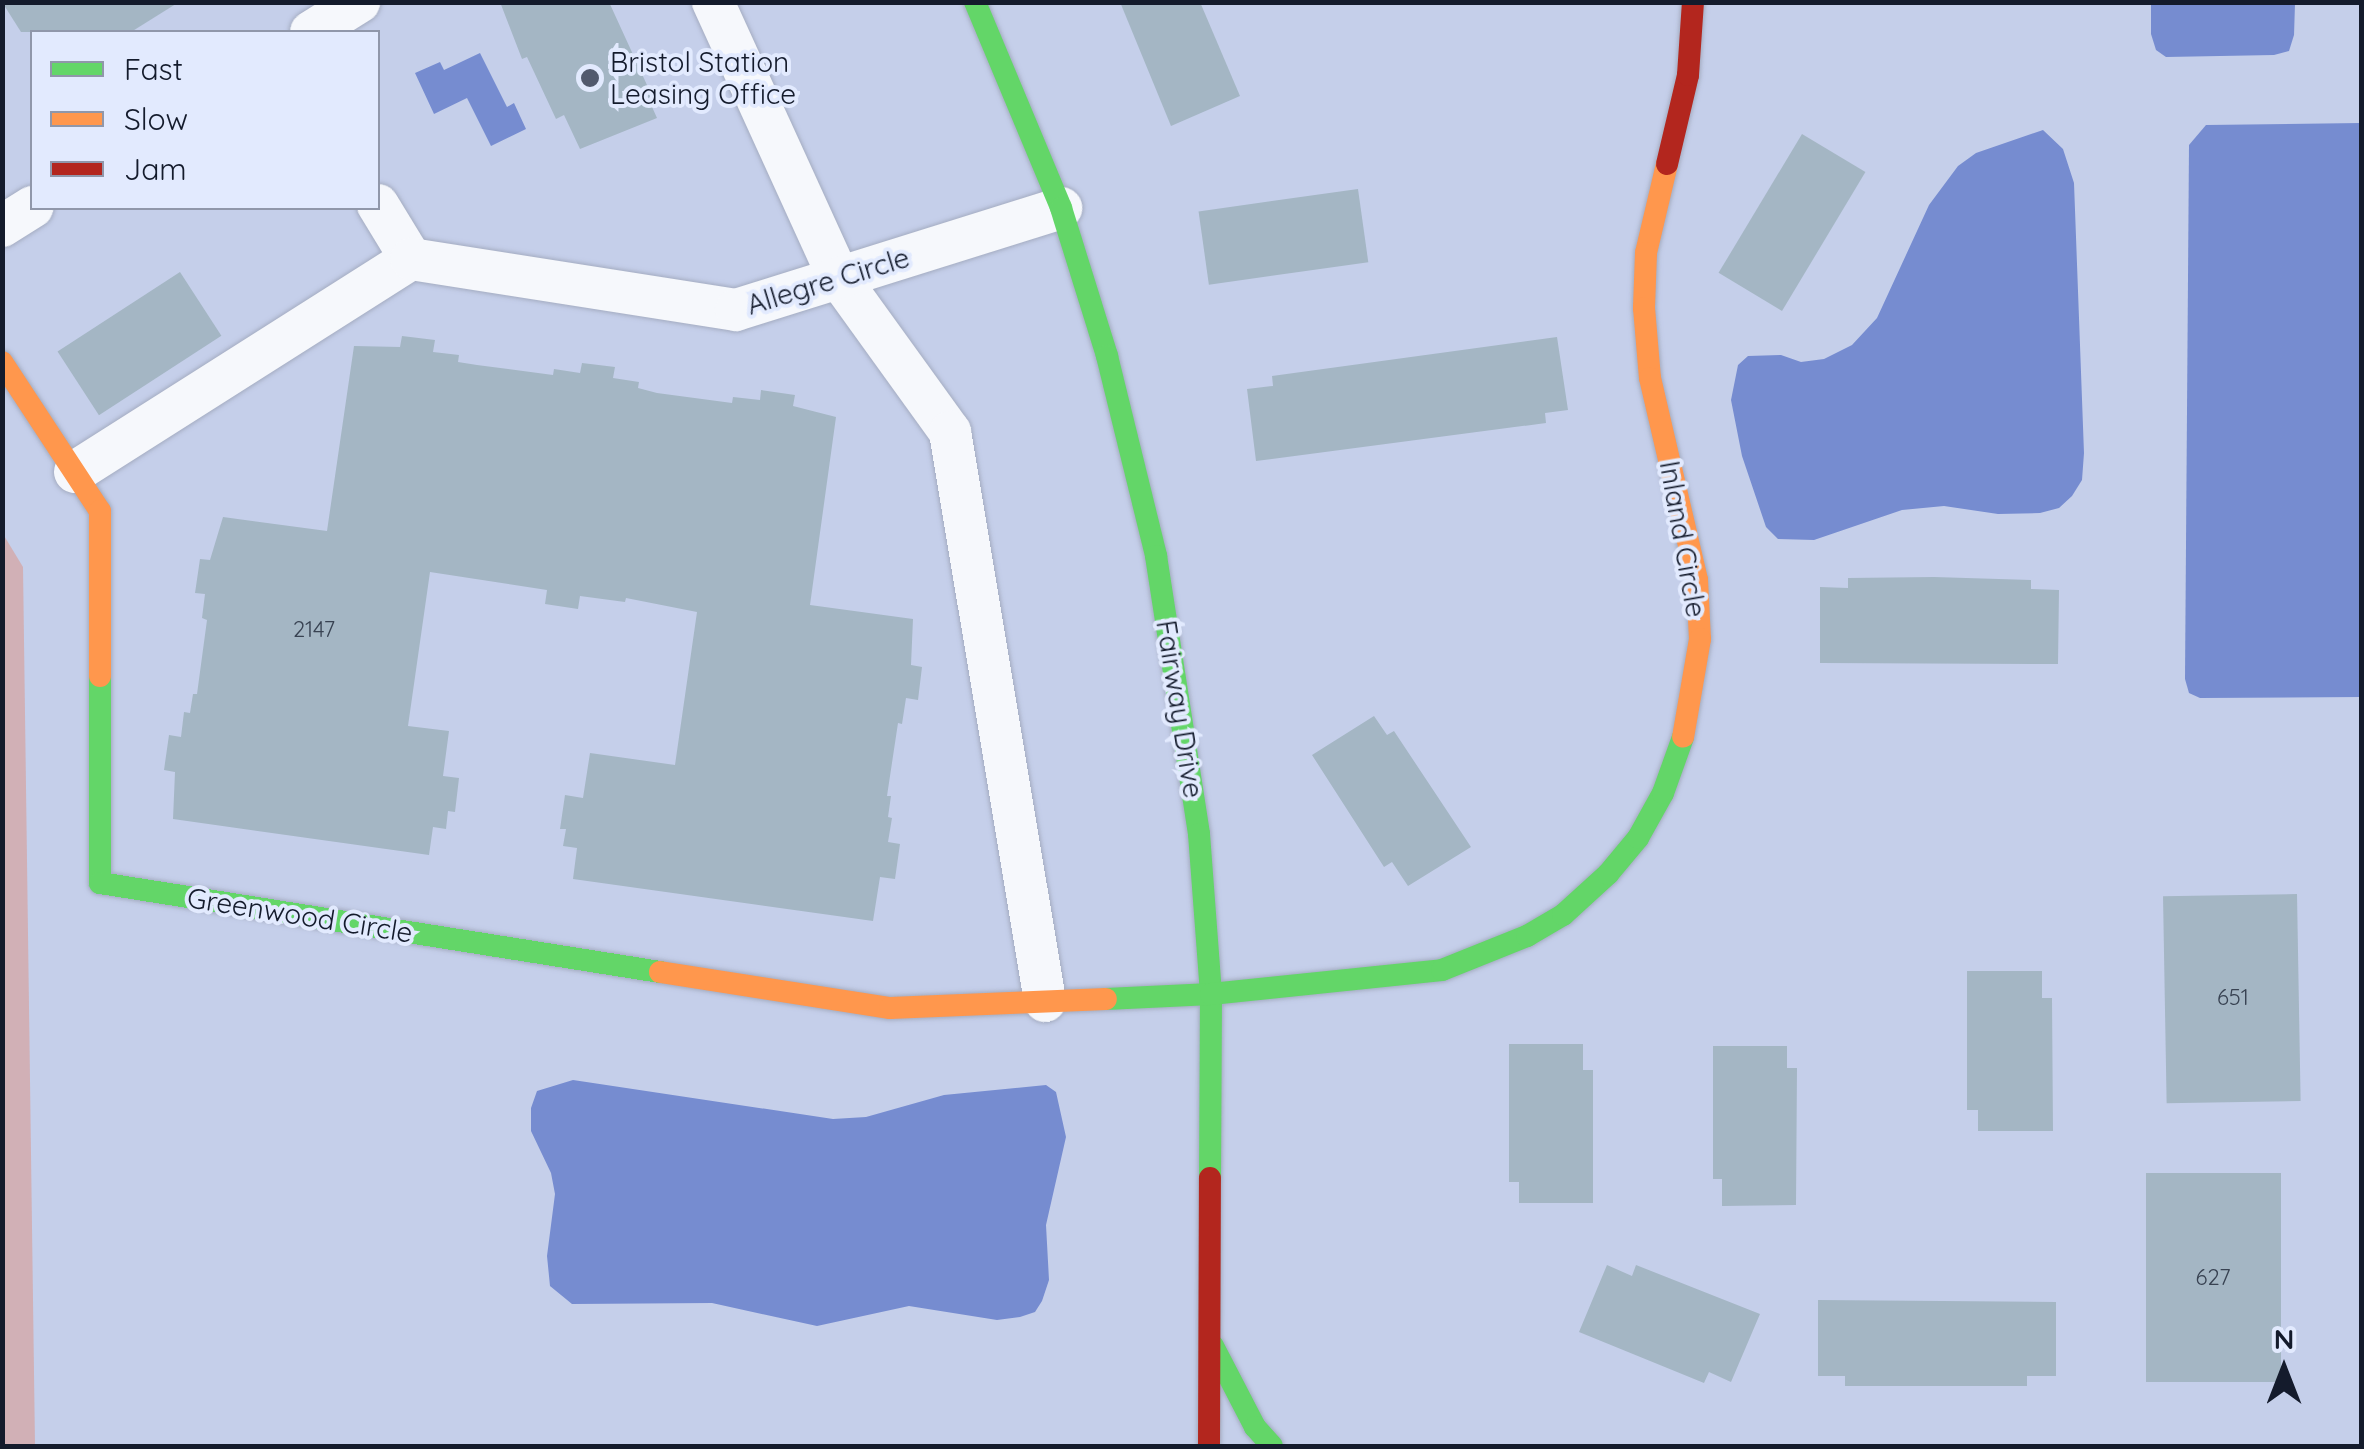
<!DOCTYPE html>
<html>
<head>
<meta charset="utf-8">
<style>
  body { margin:0 }
  #map { position:relative; width:2364px; height:1449px; overflow:hidden; background:#c5cfea; font-family:Quicksand,sans-serif }
  div>[style] { position:absolute }
  .green>* { inset:0; background:#d1b0b6 }
  .water>* { inset:0; background:#768cd0 }
  .building>* { inset:0; background:#a4b6c4; transform-origin:0 0 }
  .roads { filter:drop-shadow(0 0 2px #a4acc1) drop-shadow(0 0 2px #a4acc1) }
  .street>* { height:42px; margin:-21px; padding:0 21px; transform-origin:21px; border-radius:21px; background:#f6f8fc }
  .fast>* { height:22px; margin:-11px; padding:0 11px; transform-origin:11px; border-radius:11px; background:#63d668 }
  .slow>* { height:22px; margin:-11px; padding:0 11px; transform-origin:11px; border-radius:11px; background:#ff974d }
  .jam>* { height:22px; margin:-11px; padding:0 11px; transform-origin:11px; border-radius:11px; background:#b3261e }
  .dots>* { width:28px; height:28px; translate:-50% -50%; box-sizing:border-box; border:5px solid #e2eafe; border-radius:50% }
  span { translate:-50% -50%; white-space:nowrap; text-align:center; line-height:1.15; -webkit-text-stroke:8px #e2eafe; paint-order:stroke }
  .number-label { font-size:22px; color:#384252 }
  .number-label span { -webkit-text-stroke-width:0 }
  .poi-label { font-size:28px; color:#141b2c }
  .left { translate:0 -50%; text-align:left }
  .street-label { font-size:28px; color:#141b2c }
  .frame { position:absolute; inset:0; border:5px solid #141b2c; pointer-events:none }
  .legend { position:absolute; left:30px; top:30px; width:350px; height:180px; box-sizing:border-box; background:#e2eafe; border:2px solid #9097aa; margin:0; padding:12px 18px; list-style:none; font-size:30px; color:#141b2c }
  .legend li { display:flex; align-items:center; gap:20px; height:50px }
  .legend b { width:50px; border:2px solid #9097aa }
  .north { position:absolute; left:2234px; top:1319px; width:100px; height:100px; -webkit-text-stroke:8px #e2eafe; paint-order:stroke; rotate:0deg; font-size:28px; font-weight:700; line-height:40px; text-align:center; color:#141b2c }
  .north::after { content:''; display:block; margin:auto; width:35px; height:45px; background:#141b2c; clip-path:polygon(50% 0,100% 100%,50% 72%,0 100%) }
</style>
</head>
<body>
<div id="map">
  <div class="green">
    <i style="clip-path:polygon(3px 534px,23px 567px,35px 1446px,2px 1446px)"></i>
  </div>
  <div class="water">
    <i style="clip-path:polygon(2151px 3px,2295px 3px,2294px 35px,2289px 51px,2274px 55px,2166px 57px,2156px 50px,2151px 34px)"></i>
    <i style="clip-path:polygon(480px 53px,507px 107px,514px 103px,526px 129px,491px 146px,467px 98px,434px 114px,415px 73px,440px 62px,444px 70px)"></i>
    <i style="clip-path:polygon(2361px 123px,2361px 697px,2200px 698px,2189px 693px,2185px 679px,2189px 145px,2206px 125px)"></i>
    <i style="clip-path:polygon(2043px 130px,2063px 149px,2074px 183px,2084px 453px,2082px 480px,2072px 496px,2059px 508px,2040px 513px,1998px 514px,1944px 506px,1902px 510px,1814px 540px,1778px 539px,1766px 527px,1742px 456px,1731px 400px,1738px 365px,1748px 356px,1781px 355px,1801px 362px,1824px 359px,1852px 345px,1877px 318px,1929px 205px,1958px 166px,1976px 153px)"></i>
    <i style="clip-path:polygon(573px 1080px,833px 1119px,866px 1117px,944px 1095px,1046px 1085px,1056px 1092px,1066px 1137px,1046px 1225px,1049px 1280px,1042px 1301px,1035px 1312px,1020px 1317px,997px 1320px,909px 1306px,817px 1326px,712px 1303px,572px 1304px,550px 1286px,547px 1256px,555px 1194px,551px 1173px,531px 1131px,531px 1108px,537px 1091px)"></i>
  </div>
  <div class="building">
    <i style="clip-path:polygon(2px 2px,179px 2px,131px 32px,21px 32px)"></i>
    <i style="clip-path:polygon(500px 2px,609px 2px,652px 96px,648px 98px,657px 118px,580px 149px,564px 115px,556px 119px,527px 57px,522px 59px)"></i>
    <i style="clip-path:polygon(1120px 2px,1200px 2px,1240px 96px,1171px 126px)"></i>
    <i style="left:1802px;top:134px;width:74px;height:162px;rotate:31deg"></i>
    <i style="left:1358px;top:189px;width:74px;height:161px;rotate:82deg"></i>
    <i style="left:180px;top:272px;width:76px;height:146px;rotate:57deg"></i>
    <i style="clip-path:polygon(402px 336px,435px 340px,433px 352px,459px 355px,458px 362px,477px 365px,553px 375px,554px 369px,580px 373px,582px 363px,615px 367px,613px 378px,639px 382px,638px 388px,657px 393px,732px 403px,733px 397px,760px 400px,761px 390px,795px 395px,793px 406px,836px 417px,810px 605px,913px 619px,911px 665px,922px 667px,918px 700px,906px 698px,902px 724px,898px 723px,887px 796px,891px 796px,888px 817px,892px 818px,888px 842px,900px 844px,895px 879px,880px 877px,873px 921px,573px 879px,577px 848px,563px 846px,566px 829px,560px 829px,565px 795px,583px 798px,590px 753px,675px 765px,697px 612px,626px 598px,625px 602px,580px 596px,578px 609px,545px 604px,547px 590px,430px 572px,408px 726px,449px 731px,443px 776px,459px 778px,455px 812px,448px 811px,446px 829px,433px 827px,429px 855px,173px 819px,175px 772px,164px 770px,169px 735px,181px 737px,184px 712px,190px 713px,193px 694px,197px 694px,207px 620px,202px 618px,205px 594px,195px 593px,200px 559px,210px 560px,223px 517px,327px 531px,354px 346px,400px 347px)"></i>
    <i style="clip-path:polygon(1557px 337px,1568px 410px,1545px 413px,1546px 423px,1256px 461px,1247px 389px,1273px 386px,1272px 376px)"></i>
    <i style="clip-path:polygon(1934px 577px,2031px 580px,2031px 589px,2059px 590px,2058px 664px,1820px 663px,1820px 587px,1848px 588px,1848px 578px)"></i>
    <i style="clip-path:polygon(1374px 716px,1387px 735px,1394px 731px,1471px 847px,1408px 886px,1392px 862px,1384px 867px,1312px 755px)"></i>
    <i style="left:2297px;top:894px;width:207px;height:134px;rotate:89deg"></i>
    <i style="clip-path:polygon(1967px 971px,2042px 971px,2042px 998px,2052px 998px,2053px 1131px,1978px 1131px,1978px 1110px,1967px 1110px)"></i>
    <i style="clip-path:polygon(1509px 1044px,1583px 1044px,1583px 1070px,1593px 1070px,1593px 1203px,1519px 1203px,1519px 1182px,1509px 1182px)"></i>
    <i style="clip-path:polygon(1713px 1046px,1787px 1046px,1787px 1068px,1797px 1068px,1796px 1205px,1722px 1206px,1722px 1179px,1713px 1179px)"></i>
    <i style="left:2146px;top:1173px;width:135px;height:209px"></i>
    <i style="clip-path:polygon(1607px 1265px,1632px 1276px,1636px 1265px,1760px 1314px,1731px 1382px,1709px 1372px,1704px 1383px,1579px 1332px)"></i>
    <i style="clip-path:polygon(1818px 1300px,2056px 1302px,2056px 1376px,2027px 1376px,2027px 1386px,1845px 1386px,1845px 1376px,1818px 1376px)"></i>
  </div>
  <div class="roads">
    <div class="street">
      <i style="left:713px;top:2px;width:303px;rotate:65.5deg"></i>
      <i style="left:839px;top:278px;width:190px;rotate:54.2deg"></i>
      <i style="left:950px;top:432px;width:577px;rotate:80.52deg"></i>
      <i style="left:311px;top:32px;width:57px;rotate:-32deg"></i>
      <i style="left:378px;top:205px;width:63px;rotate:58.6deg"></i>
      <i style="left:2px;top:226px;width:36px;rotate:-32deg"></i>
      <i style="left:75px;top:472px;width:398px;rotate:-32.4deg"></i>
      <i style="left:411px;top:259px;width:329px;rotate:8.9deg"></i>
      <i style="left:736px;top:310px;width:341px;rotate:-17.4deg"></i>
    </div>
    <div class="fast">
      <i style="left:975px;top:2px;width:223px;rotate:67.3deg"></i>
      <i style="left:1061px;top:208px;width:155px;rotate:72.7deg"></i>
      <i style="left:1107px;top:356px;width:206px;rotate:76.2deg"></i>
      <i style="left:1156px;top:556px;width:281px;rotate:81.2deg"></i>
      <i style="left:1199px;top:834px;width:160px;rotate:85.7deg"></i>
      <i style="left:1211px;top:994px;width:184px;rotate:90.3deg"></i>
      <i style="left:100px;top:676px;width:207px;rotate:90deg"></i>
      <i style="left:100px;top:883px;width:567px;rotate:9.03deg"></i>
      <i style="left:1106px;top:999px;width:105px;rotate:-2.7deg"></i>
      <i style="left:1211px;top:994px;width:232px;rotate:-5.9deg"></i>
      <i style="left:1442px;top:970px;width:92px;rotate:-21.8deg"></i>
      <i style="left:1527px;top:936px;width:42px;rotate:-30.3deg"></i>
      <i style="left:1563px;top:915px;width:61px;rotate:-42.3deg"></i>
      <i style="left:1608px;top:874px;width:47px;rotate:-50.2deg"></i>
      <i style="left:1638px;top:838px;width:51px;rotate:-60.9deg"></i>
      <i style="left:1663px;top:793px;width:59px;rotate:-70.3deg"></i>
      <i style="left:1213px;top:1346px;width:91px;rotate:62.6deg"></i>
      <i style="left:1255px;top:1427px;width:25px;rotate:48deg"></i>
    </div>
    <div class="slow">
      <i style="left:1667px;top:164px;width:91px;rotate:103.3deg"></i>
      <i style="left:1646px;top:253px;width:55px;rotate:92.1deg"></i>
      <i style="left:1644px;top:308px;width:70px;rotate:85.1deg"></i>
      <i style="left:1650px;top:378px;width:207px;rotate:76.9deg"></i>
      <i style="left:1697px;top:580px;width:59px;rotate:87.1deg"></i>
      <i style="left:1700px;top:639px;width:99px;rotate:99.8deg"></i>
      <i style="left:2px;top:362px;width:178px;rotate:56.7deg"></i>
      <i style="left:100px;top:511px;width:165px;rotate:90deg"></i>
      <i style="left:660px;top:972px;width:233px;rotate:8.9deg"></i>
      <i style="left:890px;top:1008px;width:216px;rotate:-2.4deg"></i>
    </div>
    <div class="jam">
      <i style="left:1667px;top:164px;width:91px;rotate:-76.7deg"></i>
      <i style="left:1688px;top:75px;width:73px;rotate:-86.1deg"></i>
      <i style="left:1209px;top:1446px;width:268px;rotate:-89.8deg"></i>
    </div>
  </div>
  <div class="dots">
    <i style="left:590px;top:78px;background:#525a6e"></i>
  </div>
  <div class="number-label">
    <span style="left:314px;top:630px">2147</span>
    <span style="left:2233px;top:998px">651</span>
    <span style="left:2213px;top:1278px">627</span>
  </div>
  <div class="poi-label">
    <span class="left" style="left:610px;top:78px">Bristol Station<br>Leasing Office</span>
  </div>
  <div class="street-label">
    <span style="left:828px;top:281px;rotate:-17deg">Allegre Circle</span>
    <span style="left:1683px;top:539px;rotate:80deg">Inland Circle</span>
    <span style="left:1180px;top:709px;rotate:81deg">Fairway Drive</span>
    <span style="left:300px;top:915px;rotate:9deg">Greenwood Circle</span>
  </div>
  <div class="frame"></div>
  <ul class="legend">
  <li><b style="height:12px;background:#63d668"></b>Fast</li>
  <li><b style="height:12px;background:#ff974d"></b>Slow</li>
  <li><b style="height:12px;background:#b3261e"></b>Jam</li>
  </ul>
  <div class="north">N</div>
</div>
</body>
</html>
